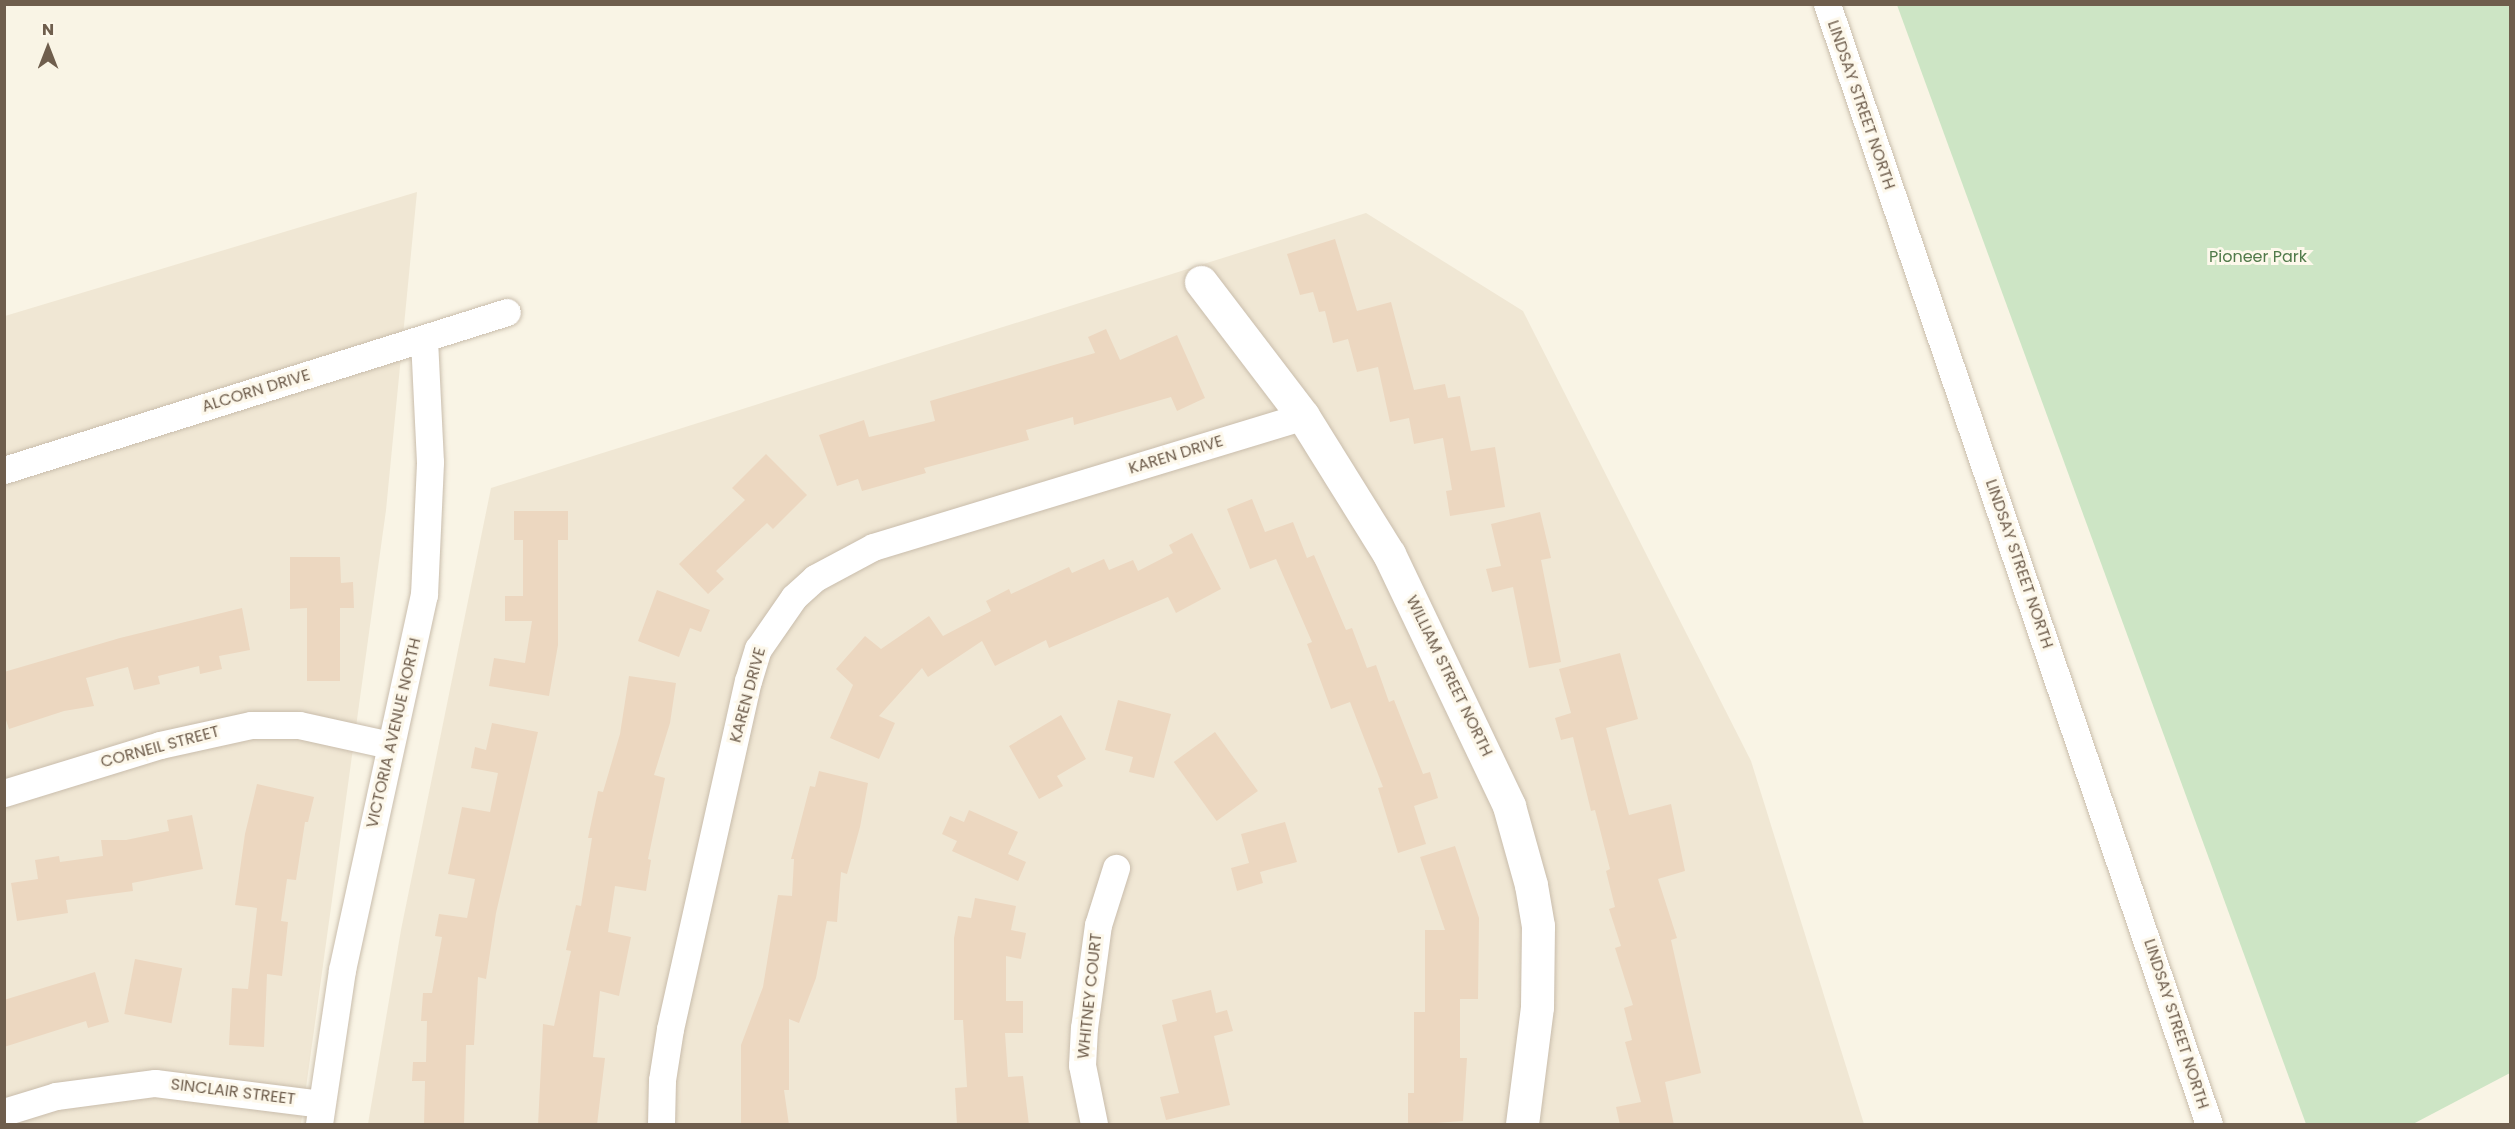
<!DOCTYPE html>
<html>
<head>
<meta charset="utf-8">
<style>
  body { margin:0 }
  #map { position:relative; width:2515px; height:1129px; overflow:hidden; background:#f9f4e5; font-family:Poppins,sans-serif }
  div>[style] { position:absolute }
  .residential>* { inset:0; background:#f0e7d4 }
  .green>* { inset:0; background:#cde5c5 }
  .building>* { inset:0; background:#ecd7c0; transform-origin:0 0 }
  .roads { filter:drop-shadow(0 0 2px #c9bdac) drop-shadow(0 0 2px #c9bdac) }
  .minor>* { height:27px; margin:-13.5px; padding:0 13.5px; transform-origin:13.5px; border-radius:13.5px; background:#fff }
  .tertiary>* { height:33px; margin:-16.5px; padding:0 16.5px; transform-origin:16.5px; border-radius:16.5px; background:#fff }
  span { translate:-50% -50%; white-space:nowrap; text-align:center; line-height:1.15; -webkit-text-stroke:6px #fdf8eb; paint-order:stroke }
  .street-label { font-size:16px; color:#6f5e4d }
  .park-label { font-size:16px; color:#517a4a }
  .frame { position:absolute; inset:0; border:6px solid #6f5e4d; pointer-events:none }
  .north { position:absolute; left:18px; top:18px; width:60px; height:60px; -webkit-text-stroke:4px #fdf8eb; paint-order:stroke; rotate:0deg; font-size:16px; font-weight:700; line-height:24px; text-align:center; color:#6f5e4d }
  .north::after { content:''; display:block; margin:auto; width:21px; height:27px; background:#6f5e4d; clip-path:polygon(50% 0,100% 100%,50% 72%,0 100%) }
</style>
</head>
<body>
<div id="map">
  <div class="residential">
    <i style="clip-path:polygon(417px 192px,386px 510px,301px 1124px,5px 1124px,5px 316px)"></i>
    <i style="clip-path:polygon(1366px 213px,1523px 311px,1751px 761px,1864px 1124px,368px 1124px,401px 930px,491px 488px)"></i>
  </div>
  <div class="green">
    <i style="clip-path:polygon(1897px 5px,2510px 5px,2510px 1073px,2413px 1124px,2306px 1124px)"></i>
  </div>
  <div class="building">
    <i style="clip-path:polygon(1335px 239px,1357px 311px,1391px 302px,1414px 390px,1445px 384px,1448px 398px,1460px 396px,1471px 451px,1495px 447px,1505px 507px,1450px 516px,1446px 491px,1452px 490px,1443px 438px,1414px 444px,1409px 418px,1390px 422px,1378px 367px,1357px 372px,1348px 339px,1333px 343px,1325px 311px,1319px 312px,1313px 292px,1300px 295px,1287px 254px)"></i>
    <i style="clip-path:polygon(1106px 329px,1120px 360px,1177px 335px,1205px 398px,1177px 411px,1171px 397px,1074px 425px,1073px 417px,1026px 430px,1029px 440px,924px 468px,926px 473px,862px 491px,858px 479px,837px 486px,819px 435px,864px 420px,869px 437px,935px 421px,930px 401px,1095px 353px,1088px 337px)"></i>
    <i style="clip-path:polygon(766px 454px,807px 495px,773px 529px,767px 523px,716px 571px,724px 579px,708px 594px,679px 564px,745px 500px,732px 488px)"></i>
    <i style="clip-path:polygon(1252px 499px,1265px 532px,1293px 522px,1307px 558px,1314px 555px,1346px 630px,1352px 628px,1367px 668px,1376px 665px,1389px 702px,1394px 700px,1423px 774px,1430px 772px,1438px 798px,1414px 806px,1426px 844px,1398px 853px,1378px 788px,1383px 787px,1350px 702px,1331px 709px,1307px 644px,1312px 642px,1276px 559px,1250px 569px,1227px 509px)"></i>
    <i style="clip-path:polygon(514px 511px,568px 511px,568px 540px,558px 540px,558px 645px,549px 696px,489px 686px,494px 658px,525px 663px,532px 621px,505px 621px,505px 596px,523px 596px,523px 540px,514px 540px)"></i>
    <i style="clip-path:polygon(1540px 512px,1551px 558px,1541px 560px,1561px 662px,1529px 668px,1513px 587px,1492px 592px,1486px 569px,1501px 566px,1491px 524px)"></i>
    <i style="clip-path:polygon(1192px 533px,1221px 589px,1176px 613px,1168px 597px,1049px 648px,1046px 640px,995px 666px,982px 641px,928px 677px,922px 668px,879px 716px,895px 723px,879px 759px,830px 738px,853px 685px,836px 669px,865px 636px,881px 649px,929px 616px,943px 636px,991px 611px,986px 601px,1009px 589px,1011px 594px,1069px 567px,1072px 573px,1104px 559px,1109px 570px,1133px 560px,1138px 571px,1173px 553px,1169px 545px)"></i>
    <i style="clip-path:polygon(290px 557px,340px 557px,341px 583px,353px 582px,354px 608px,340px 608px,340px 681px,307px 681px,307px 608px,290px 609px)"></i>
    <i style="clip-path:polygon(657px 590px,710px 610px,701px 632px,690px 628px,679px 657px,638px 641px)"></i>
    <i style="clip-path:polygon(242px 608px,250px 650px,219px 656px,222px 669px,200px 674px,199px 666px,158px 676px,160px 684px,134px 690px,128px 667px,86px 678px,94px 706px,64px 711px,9px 729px,4px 714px,4px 672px,120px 638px)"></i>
    <i style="clip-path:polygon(1620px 653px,1638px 719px,1606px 728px,1629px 815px,1671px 804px,1685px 871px,1658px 879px,1677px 938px,1671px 940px,1701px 1073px,1665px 1082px,1674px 1125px,1620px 1125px,1616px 1107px,1641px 1102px,1625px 1042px,1632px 1040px,1624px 1008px,1633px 1005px,1615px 948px,1621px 946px,1609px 909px,1615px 907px,1606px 871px,1610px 869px,1595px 810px,1591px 811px,1573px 737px,1561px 740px,1555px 718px,1571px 713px,1559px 669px)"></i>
    <i style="clip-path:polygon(629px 676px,676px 683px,670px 723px,654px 775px,665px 778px,648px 859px,651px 860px,646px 891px,615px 886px,608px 932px,631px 937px,619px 996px,600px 991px,593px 1057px,605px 1058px,597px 1125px,538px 1125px,543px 1024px,554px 1026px,571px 951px,566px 950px,576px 905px,581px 906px,592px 838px,588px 838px,598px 791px,603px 792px,620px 734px)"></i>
    <i style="clip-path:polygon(1118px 700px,1171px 714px,1154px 778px,1129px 772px,1133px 757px,1105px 750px)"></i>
    <i style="clip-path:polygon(1061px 715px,1086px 759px,1057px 776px,1063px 786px,1039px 799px,1009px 746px)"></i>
    <i style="clip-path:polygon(492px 723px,538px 732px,496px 913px,486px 979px,478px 977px,474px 1045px,466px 1045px,464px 1125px,424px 1125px,425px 1081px,412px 1081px,413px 1062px,426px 1062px,427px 1021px,421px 1021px,423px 993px,432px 993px,442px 937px,435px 936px,439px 914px,467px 918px,475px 879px,448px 874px,462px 807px,490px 812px,498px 773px,471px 768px,475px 747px,486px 750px)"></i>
    <i style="left:1215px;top:732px;width:73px;height:51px;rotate:54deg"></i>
    <i style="clip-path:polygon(819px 771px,868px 783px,860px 827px,847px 874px,841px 872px,837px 922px,827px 921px,816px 978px,799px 1023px,789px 1019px,789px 1090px,784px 1090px,789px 1125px,741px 1125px,741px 1045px,763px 987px,778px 895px,792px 896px,794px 859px,791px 859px,810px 786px,815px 787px)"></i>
    <i style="clip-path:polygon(257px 784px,314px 797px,308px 822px,305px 822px,296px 880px,287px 879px,281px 921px,288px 922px,282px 976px,267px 974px,264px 1047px,229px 1045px,232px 988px,248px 989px,257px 908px,235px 905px,245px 834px)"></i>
    <i style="clip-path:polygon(969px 810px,1018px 832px,1008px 854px,1026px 862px,1018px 881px,952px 851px,957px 841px,942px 834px,950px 816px,964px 822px)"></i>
    <i style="clip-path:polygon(192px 815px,203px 869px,132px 883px,133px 891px,66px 900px,68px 913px,17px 921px,11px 883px,38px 879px,35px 860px,59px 856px,60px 862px,103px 856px,101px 840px,126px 840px,169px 831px,167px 820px)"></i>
    <i style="clip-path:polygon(1285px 822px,1297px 862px,1260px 872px,1263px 883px,1237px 891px,1231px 868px,1249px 863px,1241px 834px)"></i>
    <i style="clip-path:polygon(1455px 846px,1479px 918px,1478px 999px,1460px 999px,1460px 1058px,1467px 1058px,1463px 1121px,1408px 1125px,1408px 1093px,1414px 1093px,1414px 1012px,1425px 1012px,1425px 930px,1445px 930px,1420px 857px)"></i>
    <i style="clip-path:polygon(975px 898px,1016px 906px,1011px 930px,1026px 933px,1021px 959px,1006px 956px,1006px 1001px,1023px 1001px,1023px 1033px,1005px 1033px,1008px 1077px,1023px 1076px,1029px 1125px,957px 1125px,955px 1088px,967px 1087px,963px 1020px,954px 1020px,954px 938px,958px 916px,971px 918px)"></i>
    <i style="left:135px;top:959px;width:48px;height:56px;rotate:11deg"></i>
    <i style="clip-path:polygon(95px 972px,109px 1022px,88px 1028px,86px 1021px,4px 1047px,4px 1000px)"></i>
    <i style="clip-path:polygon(1211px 990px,1216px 1013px,1227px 1010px,1233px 1031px,1214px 1036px,1230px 1105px,1166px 1120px,1160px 1097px,1179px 1093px,1162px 1025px,1177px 1021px,1172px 1000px)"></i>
  </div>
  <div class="roads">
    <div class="minor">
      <i style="left:1827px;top:4px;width:1183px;rotate:71.17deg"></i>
      <i style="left:4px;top:470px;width:527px;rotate:-17.44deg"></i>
      <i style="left:4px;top:793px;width:163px;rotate:-17.1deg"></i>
      <i style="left:160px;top:745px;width:93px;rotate:-12.4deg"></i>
      <i style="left:251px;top:725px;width:48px"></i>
      <i style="left:299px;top:725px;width:93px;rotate:12.4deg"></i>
      <i style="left:4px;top:1112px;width:54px;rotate:-17.1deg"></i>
      <i style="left:56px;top:1096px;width:100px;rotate:-7.5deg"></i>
      <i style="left:155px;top:1083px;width:167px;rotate:7.2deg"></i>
      <i style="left:319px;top:1124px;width:156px;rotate:-81.5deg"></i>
      <i style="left:342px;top:970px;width:384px;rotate:-77.7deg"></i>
      <i style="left:424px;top:595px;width:133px;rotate:-87.4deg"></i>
      <i style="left:430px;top:462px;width:123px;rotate:-92.8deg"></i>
      <i style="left:661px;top:1124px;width:44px;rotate:-88.7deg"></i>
      <i style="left:662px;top:1080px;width:52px;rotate:-81.1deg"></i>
      <i style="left:670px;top:1029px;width:357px;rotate:-77.4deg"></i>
      <i style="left:748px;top:681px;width:34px;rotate:-73deg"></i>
      <i style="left:758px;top:649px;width:63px;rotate:-55.3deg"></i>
      <i style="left:794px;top:597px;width:28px;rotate:-42deg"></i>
      <i style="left:815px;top:578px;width:66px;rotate:-28.1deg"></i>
      <i style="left:873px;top:547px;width:450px;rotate:-16.9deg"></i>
      <i style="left:1094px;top:1124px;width:60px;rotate:-101.5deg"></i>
      <i style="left:1082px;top:1065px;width:37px;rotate:-87deg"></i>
      <i style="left:1084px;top:1028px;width:104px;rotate:-82.3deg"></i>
      <i style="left:1098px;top:925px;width:60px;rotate:-72.5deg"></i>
    </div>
    <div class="tertiary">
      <i style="left:1201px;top:282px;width:168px;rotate:52.7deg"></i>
      <i style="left:1303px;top:416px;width:163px;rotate:58.1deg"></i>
      <i style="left:1389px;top:554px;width:279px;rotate:64.5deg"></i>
      <i style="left:1509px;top:806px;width:82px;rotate:74.4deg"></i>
      <i style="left:1531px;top:885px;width:42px;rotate:80.3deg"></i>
      <i style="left:1538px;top:926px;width:81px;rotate:90.7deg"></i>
      <i style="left:1537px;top:1007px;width:118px;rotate:97.3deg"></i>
    </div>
  </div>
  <div class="street-label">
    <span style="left:1861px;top:105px;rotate:71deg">LINDSAY STREET NORTH</span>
    <span style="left:256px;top:391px;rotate:-17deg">ALCORN DRIVE</span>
    <span style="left:1176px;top:455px;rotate:-17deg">KAREN DRIVE</span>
    <span style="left:2019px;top:564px;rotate:71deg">LINDSAY STREET NORTH</span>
    <span style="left:1449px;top:676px;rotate:64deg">WILLIAM STREET NORTH</span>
    <span style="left:748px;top:695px;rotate:-75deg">KAREN DRIVE</span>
    <span style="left:394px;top:733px;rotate:-77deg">VICTORIA AVENUE NORTH</span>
    <span style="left:160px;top:747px;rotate:-15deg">CORNEIL STREET</span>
    <span style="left:1090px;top:996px;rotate:-84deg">WHITNEY COURT</span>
    <span style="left:2176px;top:1024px;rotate:72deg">LINDSAY STREET NORTH</span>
    <span style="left:233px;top:1092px;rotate:7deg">SINCLAIR STREET</span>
  </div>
  <div class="park-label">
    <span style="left:2258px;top:257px">Pioneer Park</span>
  </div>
  <div class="frame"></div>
  <div class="north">N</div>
</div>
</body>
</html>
